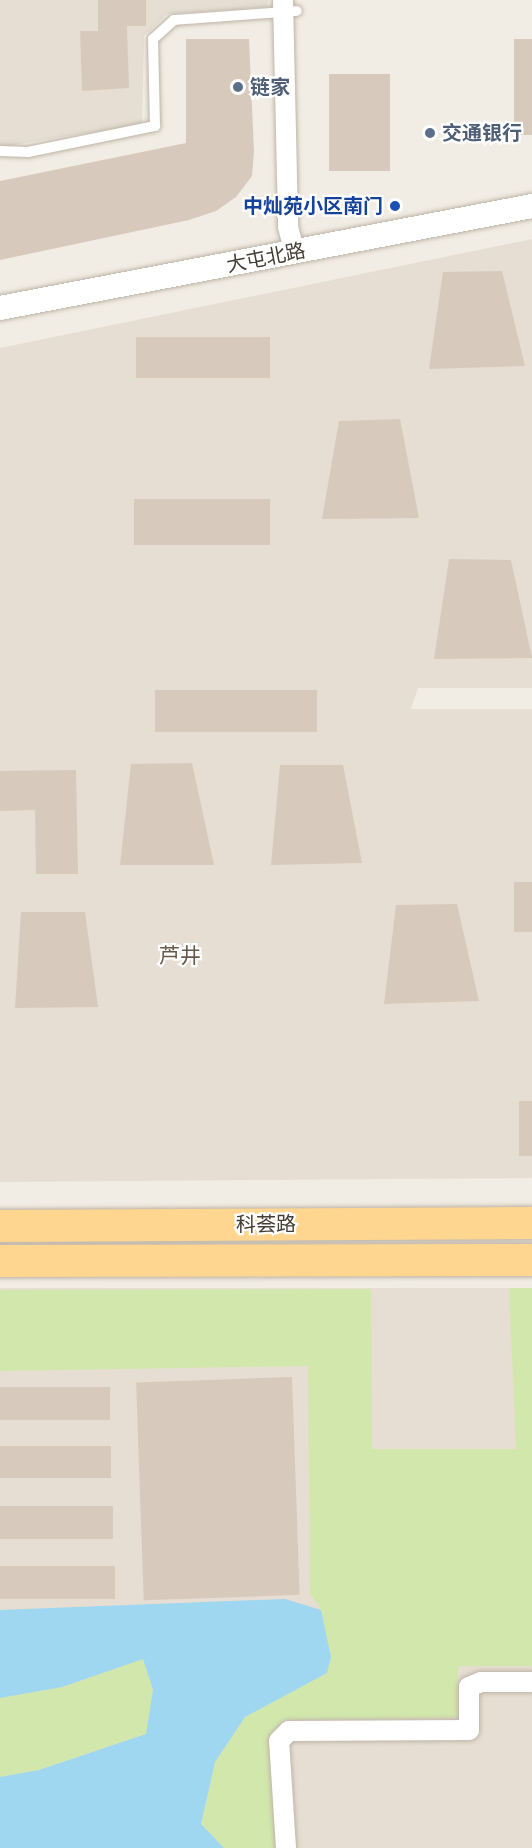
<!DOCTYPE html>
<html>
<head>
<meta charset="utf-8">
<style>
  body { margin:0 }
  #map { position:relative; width:532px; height:1848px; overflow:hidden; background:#f2ede4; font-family:"DM Sans","Noto Sans SC",sans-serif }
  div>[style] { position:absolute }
  .residential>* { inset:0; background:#e6ded2; transform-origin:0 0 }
  .green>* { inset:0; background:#d2e7ac }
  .water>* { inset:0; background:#9fd6f0 }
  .building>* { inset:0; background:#d7cabc; transform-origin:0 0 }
  .roads { filter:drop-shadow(0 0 2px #beb4a7) drop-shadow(0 0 2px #beb4a7) }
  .service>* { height:10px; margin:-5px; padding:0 5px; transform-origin:5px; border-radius:5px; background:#fff }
  .minor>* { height:20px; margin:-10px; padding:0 10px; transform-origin:10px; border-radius:10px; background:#fff }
  .tertiary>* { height:24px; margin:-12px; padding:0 12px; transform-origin:12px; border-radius:12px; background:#fff }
  .primary>* { height:32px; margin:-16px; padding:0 16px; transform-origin:16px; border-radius:16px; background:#ffd690 }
  .dots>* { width:16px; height:16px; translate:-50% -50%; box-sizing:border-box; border:3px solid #fff; border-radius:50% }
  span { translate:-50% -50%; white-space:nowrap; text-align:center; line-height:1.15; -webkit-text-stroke:4.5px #fff; paint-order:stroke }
  .service-label { font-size:20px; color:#4e5e75; font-weight:700 }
  .left { translate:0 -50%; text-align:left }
  .transit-label { font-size:20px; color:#164399; font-weight:700 }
  .right { translate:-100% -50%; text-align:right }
  .street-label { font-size:20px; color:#443d34 }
  .neighbourhood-label { font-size:21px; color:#675a4b }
</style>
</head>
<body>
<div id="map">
  <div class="residential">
    <i style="clip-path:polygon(0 0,268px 0,268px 7px,167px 14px,144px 36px,142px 124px,0 147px)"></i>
    <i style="clip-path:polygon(532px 239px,532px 688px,418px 688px,411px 709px,532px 709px,532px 1178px,0 1182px,0 348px)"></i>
    <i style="left:532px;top:1288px;width:560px;height:532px;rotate:90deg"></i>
  </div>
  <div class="green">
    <i style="clip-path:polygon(509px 1288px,532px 1288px,532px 1666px,458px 1666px,458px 1718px,284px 1720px,271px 1733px,278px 1848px,224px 1848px,201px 1824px,215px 1762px,245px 1717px,327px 1673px,321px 1610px,310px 1593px,308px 1366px,0 1371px,0 1290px,371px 1289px,372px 1449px,516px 1449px)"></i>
    <i style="clip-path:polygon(143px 1659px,153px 1690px,146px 1734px,39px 1770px,0 1777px,0 1698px,62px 1687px)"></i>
  </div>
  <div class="water">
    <i style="clip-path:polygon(285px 1599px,321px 1610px,331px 1657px,327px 1673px,245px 1717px,215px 1762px,201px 1824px,224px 1848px,0 1848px,0 1777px,39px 1770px,146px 1734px,153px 1690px,143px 1659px,62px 1687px,0 1698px,0 1610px)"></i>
  </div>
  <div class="building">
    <i style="clip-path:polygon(98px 0,146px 0,146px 26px,127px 26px,129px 88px,82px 91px,80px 31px,98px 31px)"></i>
    <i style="clip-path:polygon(186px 39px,249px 39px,254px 151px,252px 176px,236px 197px,216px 211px,189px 220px,0 260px,0 181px,186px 143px)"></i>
    <i style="left:514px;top:39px;width:18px;height:96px"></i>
    <i style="left:329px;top:74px;width:61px;height:97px"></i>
    <i style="clip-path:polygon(502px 271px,525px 366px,429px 369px,443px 272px)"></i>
    <i style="left:270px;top:337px;width:41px;height:134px;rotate:90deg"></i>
    <i style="clip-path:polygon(400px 419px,419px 518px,322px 519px,339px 421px)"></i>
    <i style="left:134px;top:499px;width:136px;height:46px"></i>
    <i style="clip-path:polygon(449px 559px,511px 560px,532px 658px,434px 659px)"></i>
    <i style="left:155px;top:690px;width:162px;height:42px"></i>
    <i style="clip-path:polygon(192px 763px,214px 865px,120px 865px,131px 764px)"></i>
    <i style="clip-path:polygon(280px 765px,343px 765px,362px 863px,271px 865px)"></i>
    <i style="clip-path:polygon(76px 770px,78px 874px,36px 874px,35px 810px,0 811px,0 771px)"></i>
    <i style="left:514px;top:882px;width:18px;height:50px"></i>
    <i style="clip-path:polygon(457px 904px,479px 1001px,384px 1004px,396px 905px)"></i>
    <i style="clip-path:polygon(21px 912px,85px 912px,98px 1007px,15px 1008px)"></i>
    <i style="left:532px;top:1101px;width:55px;height:13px;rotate:90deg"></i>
    <i style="left:292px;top:1377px;width:218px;height:156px;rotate:88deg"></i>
    <i style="left:110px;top:1387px;width:33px;height:110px;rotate:90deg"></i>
    <i style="left:111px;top:1446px;width:32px;height:111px;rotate:90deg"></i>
    <i style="left:113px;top:1506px;width:33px;height:113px;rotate:90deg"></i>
    <i style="left:115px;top:1566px;width:33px;height:115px;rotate:90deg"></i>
  </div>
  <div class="roads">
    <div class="service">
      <i style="left:0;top:151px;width:28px;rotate:2deg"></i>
      <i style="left:28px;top:152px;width:130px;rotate:-11.6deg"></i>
      <i style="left:155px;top:126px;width:87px;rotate:-91.3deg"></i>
      <i style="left:153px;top:39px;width:28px;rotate:-42deg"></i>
      <i style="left:174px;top:20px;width:123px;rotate:-4.2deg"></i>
    </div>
    <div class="minor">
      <i style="left:283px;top:0;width:227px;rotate:88.7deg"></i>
      <i style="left:288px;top:227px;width:27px;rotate:75deg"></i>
      <i style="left:286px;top:1848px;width:107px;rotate:-93.7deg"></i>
      <i style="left:279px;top:1741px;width:14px;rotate:-45deg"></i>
      <i style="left:289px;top:1731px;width:180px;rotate:-0.3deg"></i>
      <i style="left:469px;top:1730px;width:43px;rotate:-90deg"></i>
      <i style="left:469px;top:1687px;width:13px;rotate:-23deg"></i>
      <i style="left:481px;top:1682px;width:51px"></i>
    </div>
    <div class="tertiary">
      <i style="left:0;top:308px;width:542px;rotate:-10.85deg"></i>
    </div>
    <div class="primary">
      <i style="left:0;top:1226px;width:532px;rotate:-0.32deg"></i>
      <i style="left:0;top:1261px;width:532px;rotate:-0.11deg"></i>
    </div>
  </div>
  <div class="dots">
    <i style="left:238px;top:87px;background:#5c6f8a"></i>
    <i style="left:430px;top:133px;background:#5c6f8a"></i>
    <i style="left:395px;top:206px;background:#1a4fb4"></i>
  </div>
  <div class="service-label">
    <span class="left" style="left:250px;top:87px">链家</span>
    <span class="left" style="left:442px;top:133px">交通银行</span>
  </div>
  <div class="transit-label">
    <span class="right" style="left:383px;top:206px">中灿苑小区南门</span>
  </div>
  <div class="street-label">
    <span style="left:266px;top:258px;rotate:-11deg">大屯北路</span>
    <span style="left:266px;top:1224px">科荟路</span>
  </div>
  <div class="neighbourhood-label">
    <span style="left:180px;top:956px">芦井</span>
  </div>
</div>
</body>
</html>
